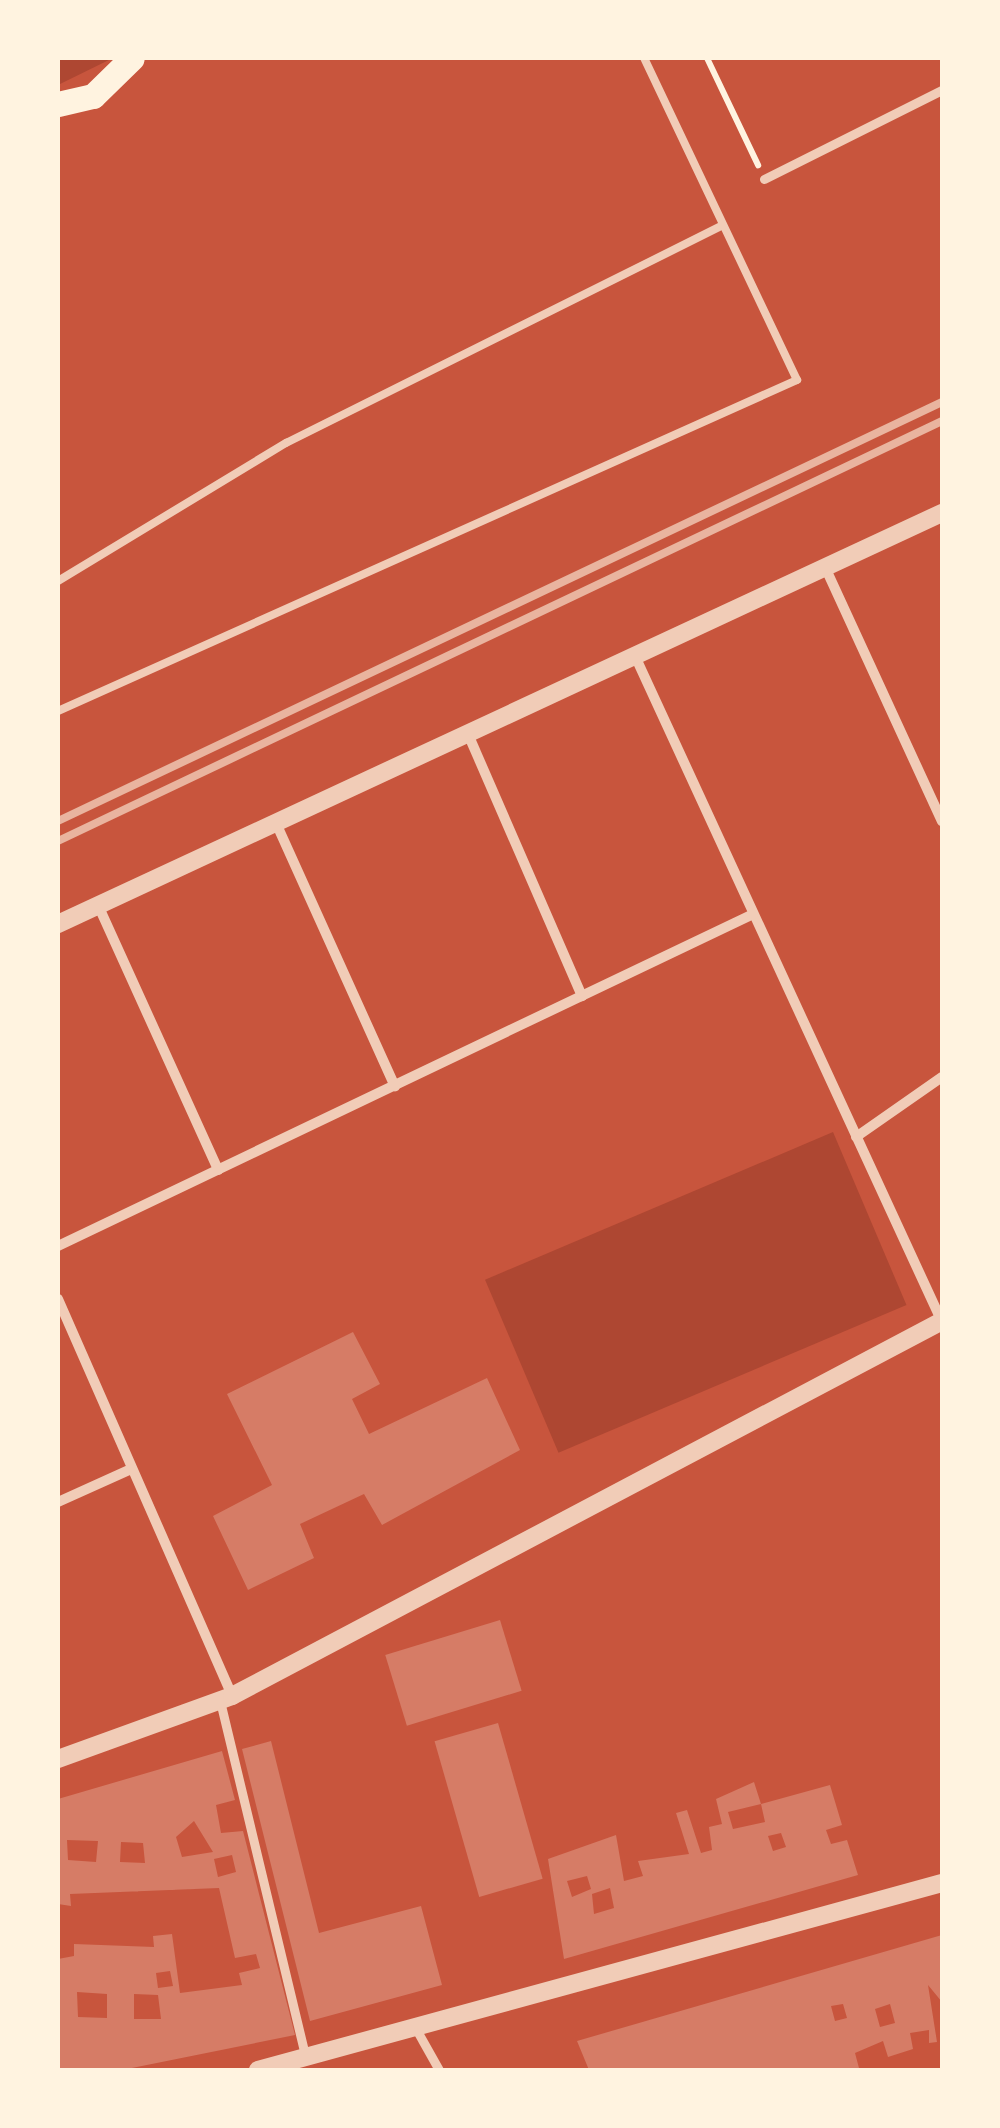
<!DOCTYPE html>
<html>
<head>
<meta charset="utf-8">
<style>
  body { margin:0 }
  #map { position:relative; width:1000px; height:2128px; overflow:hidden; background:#c8553d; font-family:"PT Sans Narrow",sans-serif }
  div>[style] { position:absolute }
  .green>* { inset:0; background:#ae4732; transform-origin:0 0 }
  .building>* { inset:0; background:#d67c66; transform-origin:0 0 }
  .path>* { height:6px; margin:-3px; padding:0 3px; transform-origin:3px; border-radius:3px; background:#fff3e0 }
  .service>* { height:8px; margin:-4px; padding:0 4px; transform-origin:4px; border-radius:4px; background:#f1ccb7 }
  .pedestrian>* { height:9px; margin:-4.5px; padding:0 4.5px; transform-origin:4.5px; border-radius:4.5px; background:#f1ccb7 }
  .minor>* { height:10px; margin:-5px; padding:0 5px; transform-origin:5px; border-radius:5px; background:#f1ccb7 }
  .tertiary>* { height:18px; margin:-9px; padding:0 9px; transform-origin:9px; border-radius:9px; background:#f1ccb7 }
  .primary>* { height:25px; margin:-12.5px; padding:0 12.5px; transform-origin:12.5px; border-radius:12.5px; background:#fff3e0 }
  .rail>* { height:8px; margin:-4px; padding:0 4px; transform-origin:4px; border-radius:4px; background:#e9b49f }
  span { translate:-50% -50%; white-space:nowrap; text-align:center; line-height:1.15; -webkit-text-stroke:10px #fff3e0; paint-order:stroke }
  .frame { position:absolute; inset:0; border:60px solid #fff3e0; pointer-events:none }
</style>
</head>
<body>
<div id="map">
  <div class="green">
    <i style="clip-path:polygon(58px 58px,113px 58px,58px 85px)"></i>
    <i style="left:833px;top:1132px;width:188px;height:378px;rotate:67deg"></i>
  </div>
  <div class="building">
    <i style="clip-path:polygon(353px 1332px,380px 1384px,352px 1399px,369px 1434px,487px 1378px,520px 1450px,382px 1525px,364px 1494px,300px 1524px,314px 1558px,248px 1590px,213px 1516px,272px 1485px,227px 1394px)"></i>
    <i style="left:500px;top:1620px;width:74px;height:120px;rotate:73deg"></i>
    <i style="left:498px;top:1723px;width:162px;height:66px;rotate:74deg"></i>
    <i style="clip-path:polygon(271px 1741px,319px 1933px,421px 1906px,442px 1985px,310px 2021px,242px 1749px)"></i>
    <i style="clip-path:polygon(evenodd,222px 1751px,235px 1800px,216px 1805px,221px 1833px,243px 1831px,295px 2035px,122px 2070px,58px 2070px,58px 1959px,74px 1956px,74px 1944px,154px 1947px,153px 1936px,172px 1934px,180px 1993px,242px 1985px,239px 1973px,260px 1968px,256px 1954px,235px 1958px,219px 1888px,70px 1894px,71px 1906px,58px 1904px,58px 1799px,222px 1751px,194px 1821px,213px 1852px,182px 1857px,176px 1837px,194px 1821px,222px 1751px,67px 1840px,98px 1841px,96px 1862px,68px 1860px,67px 1840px,222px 1751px,121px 1842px,143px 1843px,145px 1863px,120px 1862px,121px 1842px,222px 1751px,232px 1855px,236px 1872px,218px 1877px,214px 1859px,232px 1855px,222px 1751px,170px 1971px,173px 1986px,158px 1988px,156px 1973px,170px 1971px,222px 1751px,77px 1992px,107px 1994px,107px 2018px,78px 2017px,77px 1992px,222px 1751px,134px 1994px,158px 1995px,161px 2019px,134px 2019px,134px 1994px)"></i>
    <i style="clip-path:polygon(evenodd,754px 1782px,761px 1804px,728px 1812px,733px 1829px,765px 1822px,761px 1804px,830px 1785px,842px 1825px,826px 1830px,831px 1844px,847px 1840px,858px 1875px,564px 1959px,548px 1859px,616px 1835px,624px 1881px,643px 1876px,638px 1861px,689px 1854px,676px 1813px,687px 1810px,701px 1853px,712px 1850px,709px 1827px,722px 1824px,716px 1799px,754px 1782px,781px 1833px,786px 1847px,773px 1851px,768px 1836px,781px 1833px,754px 1782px,587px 1876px,591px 1889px,572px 1897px,567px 1881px,587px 1876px,754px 1782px,610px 1888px,614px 1908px,594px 1914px,592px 1894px,610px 1888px)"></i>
    <i style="clip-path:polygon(evenodd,942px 1935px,942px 2002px,928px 1985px,937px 2042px,929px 2043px,929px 2030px,910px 2033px,913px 2049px,888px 2057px,883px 2041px,855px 2053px,859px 2068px,589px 2070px,577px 2041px,942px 1935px,843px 2004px,847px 2018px,835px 2021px,831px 2006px,843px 2004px,942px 1935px,890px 2004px,895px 2023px,880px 2027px,875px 2009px,890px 2004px)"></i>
  </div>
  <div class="path">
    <i style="left:707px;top:58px;width:119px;rotate:64.5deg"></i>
  </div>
  <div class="service">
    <i style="left:58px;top:581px;width:267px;rotate:-31.2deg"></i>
    <i style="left:286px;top:443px;width:487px;rotate:-26.5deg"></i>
    <i style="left:58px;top:711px;width:810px;rotate:-24.13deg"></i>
    <i style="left:797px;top:380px;width:357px;rotate:-115.4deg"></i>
  </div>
  <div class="pedestrian">
    <i style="left:764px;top:179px;width:199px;rotate:-26.6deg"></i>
    <i style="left:220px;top:1701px;width:367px;rotate:76.5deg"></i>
    <i style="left:416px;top:2029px;width:47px;rotate:60.7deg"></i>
  </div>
  <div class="minor">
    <i style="left:825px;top:567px;width:280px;rotate:65.3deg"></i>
    <i style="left:635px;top:656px;width:733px;rotate:65.25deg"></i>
    <i style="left:468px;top:734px;width:286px;rotate:66.5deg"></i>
    <i style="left:276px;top:823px;width:289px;rotate:65.7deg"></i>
    <i style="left:98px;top:905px;width:291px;rotate:65.6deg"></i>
    <i style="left:856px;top:1137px;width:105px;rotate:-34.9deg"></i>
    <i style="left:58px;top:1246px;width:770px;rotate:-25.53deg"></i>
    <i style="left:58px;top:1299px;width:433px;rotate:66.3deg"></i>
    <i style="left:58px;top:1502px;width:80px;rotate:-24.3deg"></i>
  </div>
  <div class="tertiary">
    <i style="left:58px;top:924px;width:975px;rotate:-24.94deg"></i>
    <i style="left:58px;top:1759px;width:185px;rotate:-19.9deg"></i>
    <i style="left:232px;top:1696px;width:803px;rotate:-27.84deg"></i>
    <i style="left:258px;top:2070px;width:709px;rotate:-15.29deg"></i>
  </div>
  <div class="primary">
    <i style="left:58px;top:104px;width:36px;rotate:-13deg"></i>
    <i style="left:93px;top:96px;width:54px;rotate:-44.3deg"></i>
  </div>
  <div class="rail">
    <i style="left:58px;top:821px;width:978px;rotate:-25.36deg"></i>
    <i style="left:58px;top:841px;width:979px;rotate:-25.41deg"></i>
  </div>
  <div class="frame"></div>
</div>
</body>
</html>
